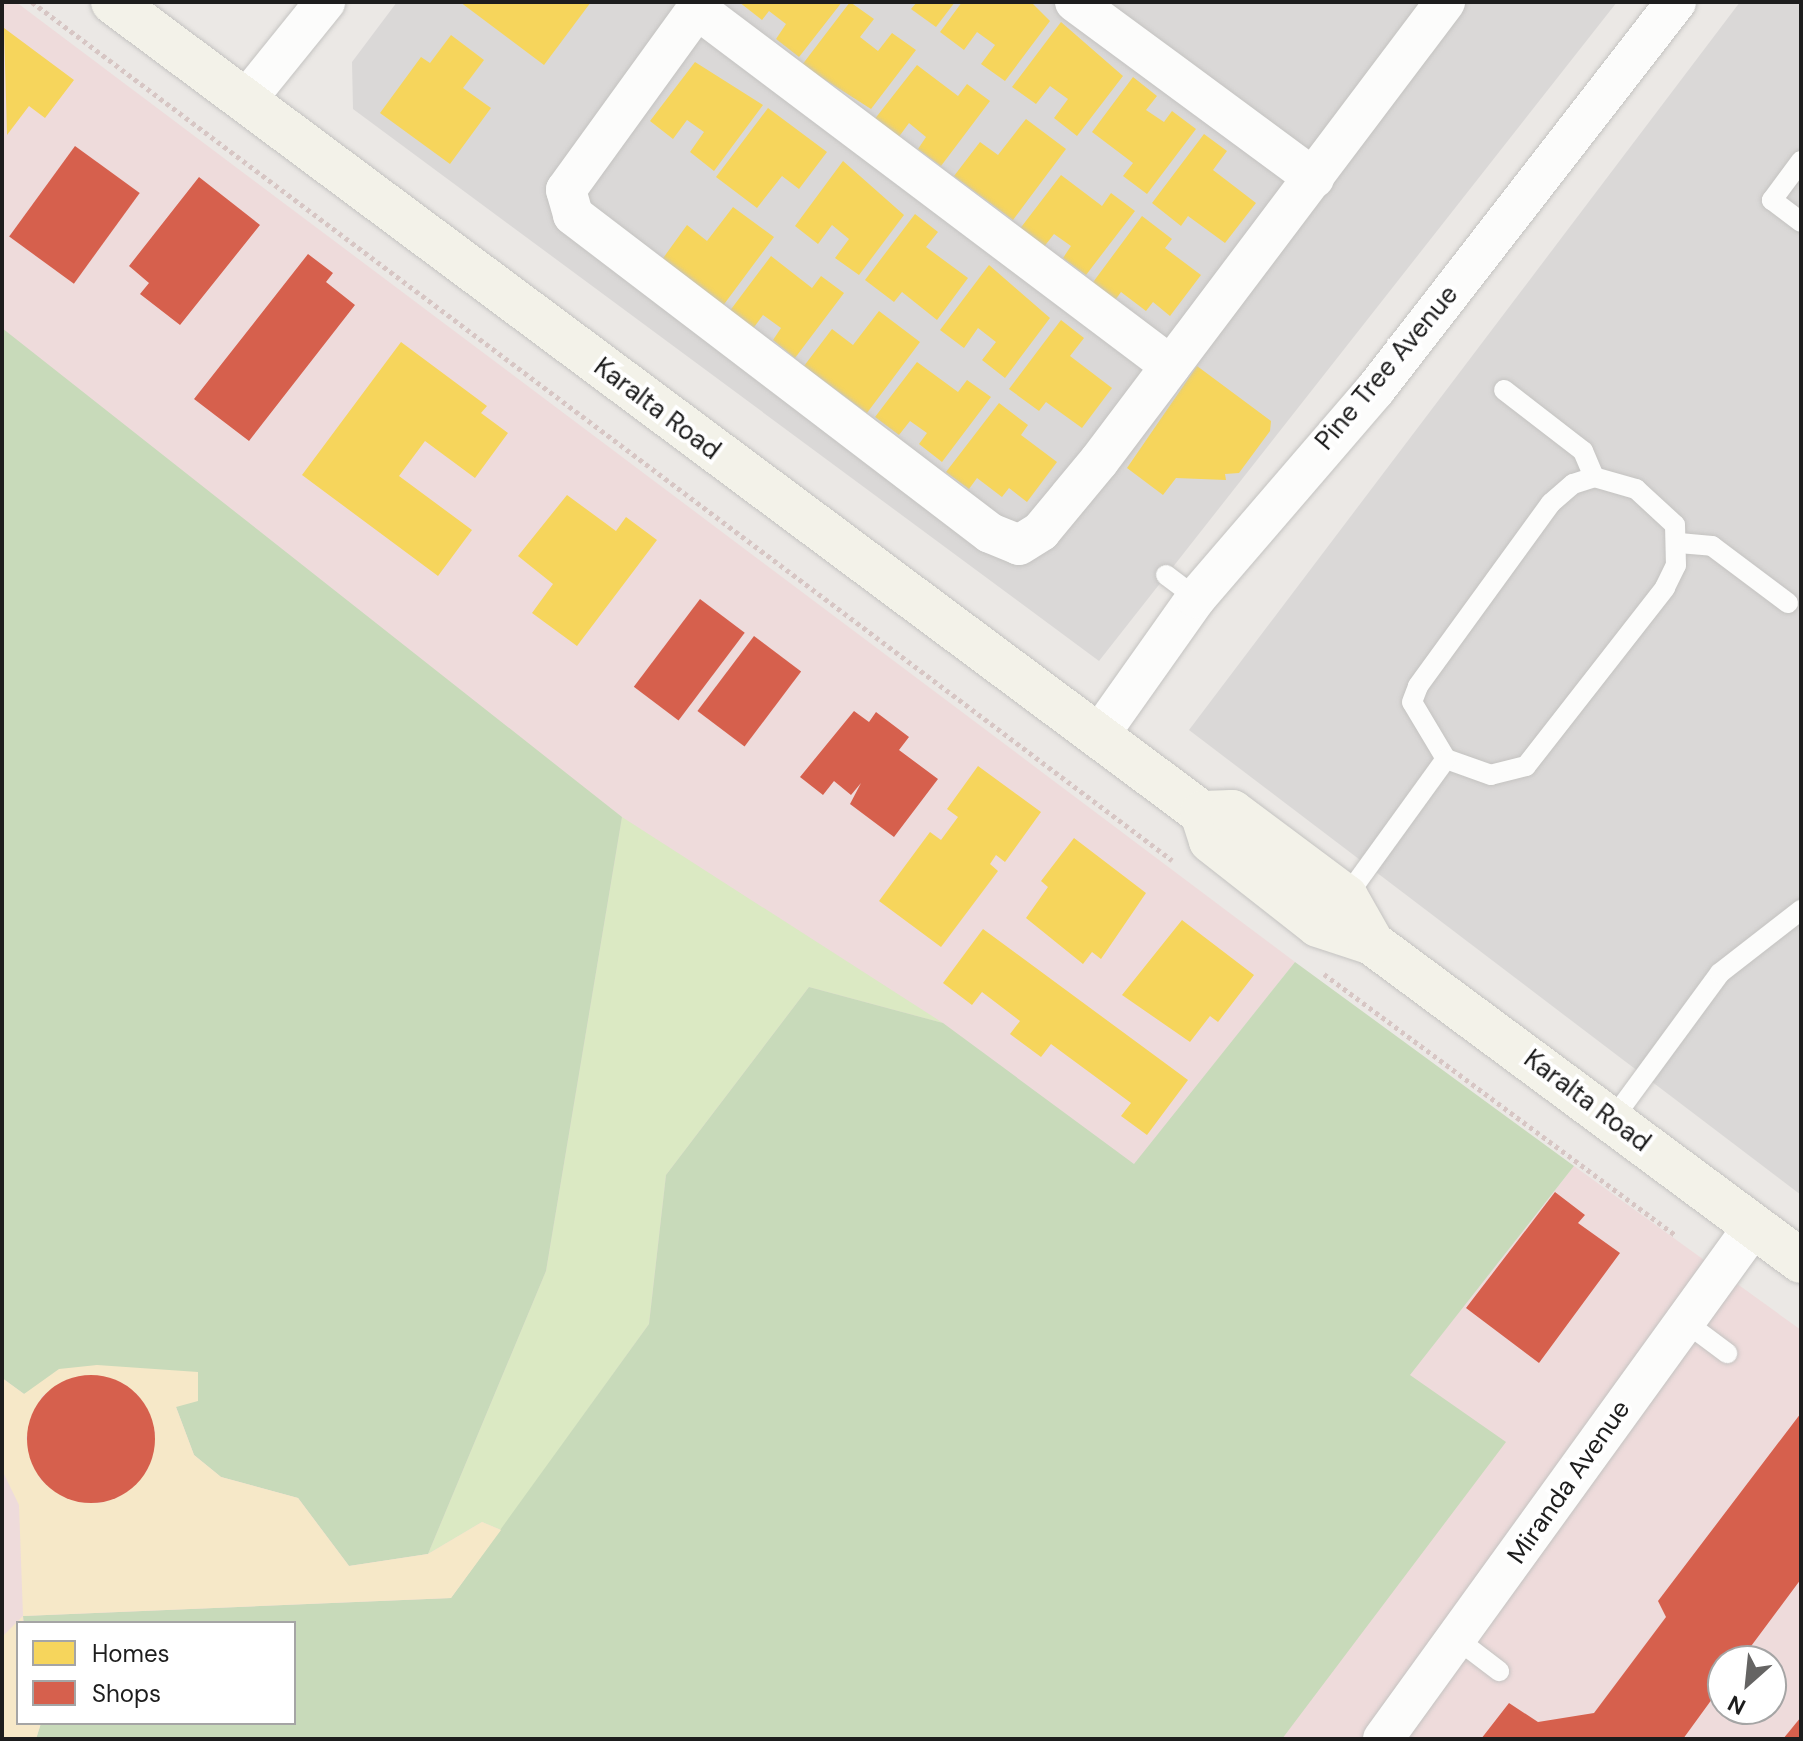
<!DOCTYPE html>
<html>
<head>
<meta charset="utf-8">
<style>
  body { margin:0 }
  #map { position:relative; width:1803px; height:1741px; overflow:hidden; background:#ebe8e5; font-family:"DM Sans",sans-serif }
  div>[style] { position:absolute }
  .residential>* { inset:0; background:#dad8d7 }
  .commercial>* { inset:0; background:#eedbdb }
  .grass>* { inset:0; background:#dbe9c3 }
  .forest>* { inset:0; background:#c8daba }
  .sand>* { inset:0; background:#f6e8c8 }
  .homes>* { inset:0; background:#f6d55c }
  .shops>* { inset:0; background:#d6604d; transform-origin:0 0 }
  .round { border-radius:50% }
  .path>* { height:5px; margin-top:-2.5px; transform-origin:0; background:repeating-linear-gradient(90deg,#d7c6c4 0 4px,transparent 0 8px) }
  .roads { filter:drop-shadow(0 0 2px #c4c3c1) drop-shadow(0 0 2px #c4c3c1) }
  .lane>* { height:20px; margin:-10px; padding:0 10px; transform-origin:10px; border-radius:10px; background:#fcfcfb }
  .street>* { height:40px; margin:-20px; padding:0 20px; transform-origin:20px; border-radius:20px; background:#fcfcfb }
  .secondary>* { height:44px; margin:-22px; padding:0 22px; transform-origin:22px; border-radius:22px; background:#f3f2e9 }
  span { translate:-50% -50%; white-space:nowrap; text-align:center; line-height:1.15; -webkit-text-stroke:8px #fff; paint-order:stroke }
  .street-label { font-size:26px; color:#1d1d1d }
  .frame { position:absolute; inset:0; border:4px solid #1d1d1d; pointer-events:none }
  .legend { position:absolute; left:16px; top:1621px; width:280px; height:104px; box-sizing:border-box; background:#fff; border:2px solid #a5a5a5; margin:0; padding:10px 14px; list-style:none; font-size:24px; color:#1d1d1d }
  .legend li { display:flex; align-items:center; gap:16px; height:40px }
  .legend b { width:40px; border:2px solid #a5a5a5 }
  .north { position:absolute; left:1707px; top:1645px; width:80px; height:80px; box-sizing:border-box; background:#fff; border:2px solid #a5a5a5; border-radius:50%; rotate:207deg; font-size:22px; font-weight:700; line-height:32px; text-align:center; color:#1d1d1d }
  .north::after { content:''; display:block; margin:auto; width:28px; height:36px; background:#656463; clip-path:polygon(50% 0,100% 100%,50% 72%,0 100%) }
</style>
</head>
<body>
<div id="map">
  <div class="residential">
    <i style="clip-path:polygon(397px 2px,1617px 2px,1099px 661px,353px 109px,352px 62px)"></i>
    <i style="clip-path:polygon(1740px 2px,1801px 2px,1801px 1195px,1189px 730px)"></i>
  </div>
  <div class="commercial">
    <i style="clip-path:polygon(evenodd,2px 2px,16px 2px,1295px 962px,1142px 1156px,1418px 1364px,1574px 1166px,1801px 1330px,1801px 1739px,2px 1739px,2px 2px,18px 1623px,294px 1623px,294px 1723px,18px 1723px,18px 1623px,2px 2px,1723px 1661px,1771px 1661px,1771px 1709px,1723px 1709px,1723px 1661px)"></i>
  </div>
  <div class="grass">
    <i style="clip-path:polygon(622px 817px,943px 1023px,809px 987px,666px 1175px,649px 1324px,501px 1530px,482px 1522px,428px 1554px,546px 1271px)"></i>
  </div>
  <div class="forest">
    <i style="clip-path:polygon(2px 328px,622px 817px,546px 1271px,428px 1554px,349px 1566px,298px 1498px,221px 1477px,194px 1455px,176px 1407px,97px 1365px,24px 1394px,2px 1378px)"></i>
    <i style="clip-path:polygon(1295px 962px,1574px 1166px,1410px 1375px,1506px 1442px,1282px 1739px,36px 1739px,41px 1723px,294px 1723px,294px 1623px,24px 1623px,23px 1616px,451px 1598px,649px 1324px,666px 1175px,809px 987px,943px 1023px,1134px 1164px)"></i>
  </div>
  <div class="sand">
    <i style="clip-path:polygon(evenodd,97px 1365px,198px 1372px,198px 1401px,176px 1407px,194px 1455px,221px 1477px,298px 1498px,349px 1566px,428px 1554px,482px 1522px,501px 1530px,451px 1598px,23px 1616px,18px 1723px,41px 1723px,36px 1739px,2px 1739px,2px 1637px,23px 1616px,19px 1505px,2px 1470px,2px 1378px,24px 1394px,59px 1369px,97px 1365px,80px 1376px,124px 1384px,139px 1396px,155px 1432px,147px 1471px,119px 1497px,100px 1503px,78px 1502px,40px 1479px,26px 1438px,42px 1396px,80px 1376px)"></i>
  </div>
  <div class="homes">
    <i style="clip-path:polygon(460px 2px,591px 2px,544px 65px)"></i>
    <i style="clip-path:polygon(739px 2px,842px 2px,799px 57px,776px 39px,786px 24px,769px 11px,762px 20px)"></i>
    <i style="clip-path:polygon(850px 2px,874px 19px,860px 37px,878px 51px,892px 33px,916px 50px,871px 109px,802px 65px)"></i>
    <i style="clip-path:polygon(917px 2px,955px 2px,936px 27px,911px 9px)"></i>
    <i style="clip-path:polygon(962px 2px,1031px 2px,1050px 21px,1005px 81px,981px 64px,995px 45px,977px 32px,964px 50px,940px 32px)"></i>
    <i style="clip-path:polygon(1061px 22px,1123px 76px,1077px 136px,1054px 118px,1068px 99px,1050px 86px,1036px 104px,1012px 87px)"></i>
    <i style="clip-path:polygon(4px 28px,74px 80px,45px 118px,29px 106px,7px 135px)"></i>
    <i style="clip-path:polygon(451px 35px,484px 60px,463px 88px,491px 108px,450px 164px,380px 113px,421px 57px,430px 63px)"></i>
    <i style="clip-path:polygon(695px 62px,763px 105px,714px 171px,690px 152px,704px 132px,687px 120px,673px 139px,650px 121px)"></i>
    <i style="clip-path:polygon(917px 65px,958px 96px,967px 84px,990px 101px,941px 166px,918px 149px,926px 137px,909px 123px,898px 138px,874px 120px)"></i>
    <i style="clip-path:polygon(1133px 77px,1157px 96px,1146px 110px,1164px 122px,1172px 111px,1196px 129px,1147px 194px,1123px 176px,1133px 163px,1092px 132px)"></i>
    <i style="clip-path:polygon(768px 108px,827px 152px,799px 189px,782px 176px,757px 208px,716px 177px)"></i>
    <i style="clip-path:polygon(1026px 119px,1066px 149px,1013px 220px,954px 176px,980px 142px,998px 155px)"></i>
    <i style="clip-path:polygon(1204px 134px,1227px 151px,1213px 170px,1256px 203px,1225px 243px,1188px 216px,1181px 226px,1152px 203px)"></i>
    <i style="clip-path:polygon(843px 161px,904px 215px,859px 275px,835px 258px,849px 239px,832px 225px,818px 244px,795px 226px)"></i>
    <i style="clip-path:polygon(1061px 175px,1102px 206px,1111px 193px,1135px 211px,1086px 275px,1063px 258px,1071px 246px,1054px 234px,1043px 248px,1019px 230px)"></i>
    <i style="clip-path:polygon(733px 207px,774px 237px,722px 307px,661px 261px,687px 225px,707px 241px)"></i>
    <i style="clip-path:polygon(915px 214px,938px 232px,926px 247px,968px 278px,937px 320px,902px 292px,894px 302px,865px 280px)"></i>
    <i style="clip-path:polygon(1142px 216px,1172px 239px,1165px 248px,1201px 275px,1170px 316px,1153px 302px,1146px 311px,1121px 292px,1113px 303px,1091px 285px)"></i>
    <i style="clip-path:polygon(771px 256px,812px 288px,821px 276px,844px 293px,795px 358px,773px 340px,781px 328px,763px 315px,752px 330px,729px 312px)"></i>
    <i style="clip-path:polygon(989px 265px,1050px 318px,1005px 378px,982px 360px,996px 342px,978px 328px,964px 348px,940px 330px)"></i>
    <i style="clip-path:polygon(879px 311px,920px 342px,867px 413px,804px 366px,832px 329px,853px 345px)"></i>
    <i style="clip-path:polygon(1061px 320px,1084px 338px,1070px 356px,1112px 388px,1082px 428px,1046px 402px,1039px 411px,1009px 389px)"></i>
    <i style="clip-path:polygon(401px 342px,487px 406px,481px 413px,508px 433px,475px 478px,425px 441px,399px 476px,472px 530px,438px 576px,302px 475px)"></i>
    <i style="clip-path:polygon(917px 362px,958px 392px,967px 380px,991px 397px,942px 462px,919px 444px,927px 433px,910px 421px,899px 435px,875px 417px)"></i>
    <i style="clip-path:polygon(1197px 366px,1271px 421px,1270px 431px,1239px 473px,1225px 474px,1226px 480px,1176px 478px,1163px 495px,1127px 468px)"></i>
    <i style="clip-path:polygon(999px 403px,1028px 425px,1021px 435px,1057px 462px,1027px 502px,1009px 488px,1002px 497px,977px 478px,969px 489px,946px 472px)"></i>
    <i style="clip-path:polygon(567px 495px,616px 531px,626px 517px,657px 540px,577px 646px,532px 613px,553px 584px,518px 556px)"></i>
    <i style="clip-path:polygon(978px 766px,1041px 812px,1005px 862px,996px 855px,990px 864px,998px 871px,941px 947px,879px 901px,930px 832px,941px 840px,958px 817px,947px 809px)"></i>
    <i style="clip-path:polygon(1074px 838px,1146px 893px,1101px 959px,1092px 952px,1083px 964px,1026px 918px,1048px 887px,1041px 881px)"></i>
    <i style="clip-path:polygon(1182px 920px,1254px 975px,1218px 1022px,1210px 1016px,1190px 1042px,1122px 995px)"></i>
    <i style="clip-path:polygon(983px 929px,1188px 1080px,1147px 1135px,1121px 1116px,1131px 1103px,1051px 1044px,1041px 1057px,1010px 1034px,1020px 1021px,982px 992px,972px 1005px,943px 983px)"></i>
  </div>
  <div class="shops">
    <i style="left:75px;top:146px;width:80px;height:112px;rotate:36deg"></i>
    <i style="clip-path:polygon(199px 177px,260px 225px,180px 325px,140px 294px,149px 283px,129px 266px)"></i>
    <i style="clip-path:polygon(308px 254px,333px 273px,326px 282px,355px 305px,249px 441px,194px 399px)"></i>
    <i style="left:700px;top:599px;width:56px;height:110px;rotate:37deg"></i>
    <i style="left:754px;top:636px;width:59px;height:94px;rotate:37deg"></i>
    <i style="clip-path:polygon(854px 711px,869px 722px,876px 712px,909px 737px,899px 750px,938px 779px,894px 837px,850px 804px,861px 783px,851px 795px,834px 781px,823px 795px,800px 777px)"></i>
    <i style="clip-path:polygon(1555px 1192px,1585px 1215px,1578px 1223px,1620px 1253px,1539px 1363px,1466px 1308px)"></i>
    <i class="round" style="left:27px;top:1375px;width:128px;height:128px"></i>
    <i style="clip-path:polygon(1801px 1413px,1801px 1579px,1740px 1661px,1723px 1661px,1723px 1684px,1683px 1739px,1481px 1739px,1509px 1703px,1538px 1722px,1594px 1713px,1666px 1617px,1658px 1601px)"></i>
    <i style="clip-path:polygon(1801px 1717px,1801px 1739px,1783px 1739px)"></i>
  </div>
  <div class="path">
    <i style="left:32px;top:2px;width:1427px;rotate:36.97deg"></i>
    <i style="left:1324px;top:974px;width:438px;rotate:36.6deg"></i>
  </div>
  <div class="roads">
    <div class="lane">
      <i style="left:1801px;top:161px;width:49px;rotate:126.6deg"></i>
      <i style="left:1772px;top:200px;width:36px;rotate:37deg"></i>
      <i style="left:1504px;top:390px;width:100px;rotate:37.7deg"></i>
      <i style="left:1583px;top:451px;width:28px;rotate:67deg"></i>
      <i style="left:1594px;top:477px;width:44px;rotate:15.9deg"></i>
      <i style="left:1636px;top:489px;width:53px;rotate:42.7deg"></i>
      <i style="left:1675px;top:525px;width:40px;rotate:88.6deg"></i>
      <i style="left:1676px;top:565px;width:25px;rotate:116deg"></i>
      <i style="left:1665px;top:588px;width:226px;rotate:128deg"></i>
      <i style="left:1526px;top:766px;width:36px;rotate:166deg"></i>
      <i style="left:1491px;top:775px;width:48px;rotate:-160.4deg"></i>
      <i style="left:1446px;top:759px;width:66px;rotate:-120.8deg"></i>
      <i style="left:1412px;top:702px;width:17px;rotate:-69deg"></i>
      <i style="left:1418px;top:686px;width:226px;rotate:-54deg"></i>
      <i style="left:1551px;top:503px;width:29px;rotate:-41deg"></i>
      <i style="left:1573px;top:484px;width:22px;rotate:-18deg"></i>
      <i style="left:1679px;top:543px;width:33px;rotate:5deg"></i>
      <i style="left:1712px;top:546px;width:95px;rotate:36.9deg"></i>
      <i style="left:1166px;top:575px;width:38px;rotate:37deg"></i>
      <i style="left:1346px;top:897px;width:170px;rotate:-54.1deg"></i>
      <i style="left:1612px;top:1120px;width:182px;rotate:-53.7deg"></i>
      <i style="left:1720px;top:973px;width:103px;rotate:-37.9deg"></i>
      <i style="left:1684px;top:1321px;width:54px;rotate:36.7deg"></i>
      <i style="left:1457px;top:1639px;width:53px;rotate:37.3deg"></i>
    </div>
    <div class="street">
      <i style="left:702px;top:2px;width:232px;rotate:125.9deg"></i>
      <i style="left:566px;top:190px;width:26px;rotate:74deg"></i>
      <i style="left:573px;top:215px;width:524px;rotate:37.33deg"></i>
      <i style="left:990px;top:533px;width:31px;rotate:22deg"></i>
      <i style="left:1019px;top:545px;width:26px;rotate:-32deg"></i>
      <i style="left:1041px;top:531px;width:91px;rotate:-50.4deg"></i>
      <i style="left:1099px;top:461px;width:575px;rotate:-52.99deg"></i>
      <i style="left:1075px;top:2px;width:297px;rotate:36.4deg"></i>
      <i style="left:697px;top:9px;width:593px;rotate:36.99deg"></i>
      <i style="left:246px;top:100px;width:126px;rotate:-51.1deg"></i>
      <i style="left:1099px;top:735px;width:168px;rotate:-54.7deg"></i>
      <i style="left:1196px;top:598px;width:274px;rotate:-49.3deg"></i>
      <i style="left:1375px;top:390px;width:491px;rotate:-52.2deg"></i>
      <i style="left:1383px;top:1739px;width:633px;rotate:-54.13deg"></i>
    </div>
    <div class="secondary">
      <i style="left:113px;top:2px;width:1358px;rotate:36.68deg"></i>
      <i style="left:1202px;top:813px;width:29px;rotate:72deg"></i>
      <i style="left:1211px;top:841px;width:136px;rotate:38.1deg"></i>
      <i style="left:1318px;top:925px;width:57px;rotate:18.4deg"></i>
      <i style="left:1372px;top:943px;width:534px;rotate:36.55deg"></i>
      <i style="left:1202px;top:813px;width:30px;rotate:-2deg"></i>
      <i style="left:1232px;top:812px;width:142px;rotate:36.7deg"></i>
      <i style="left:1346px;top:897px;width:53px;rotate:60.5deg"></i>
    </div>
  </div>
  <div class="street-label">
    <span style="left:1387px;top:368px;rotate:-50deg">Pine Tree Avenue</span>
    <span style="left:657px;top:409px;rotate:37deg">Karalta Road</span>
    <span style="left:1587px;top:1101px;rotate:37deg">Karalta Road</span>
    <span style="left:1569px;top:1482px;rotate:-55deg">Miranda Avenue</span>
  </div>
  <div class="frame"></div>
  <ul class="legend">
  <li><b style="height:22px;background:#f6d55c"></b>Homes</li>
  <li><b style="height:22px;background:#d6604d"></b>Shops</li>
  </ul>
  <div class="north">N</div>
</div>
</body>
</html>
